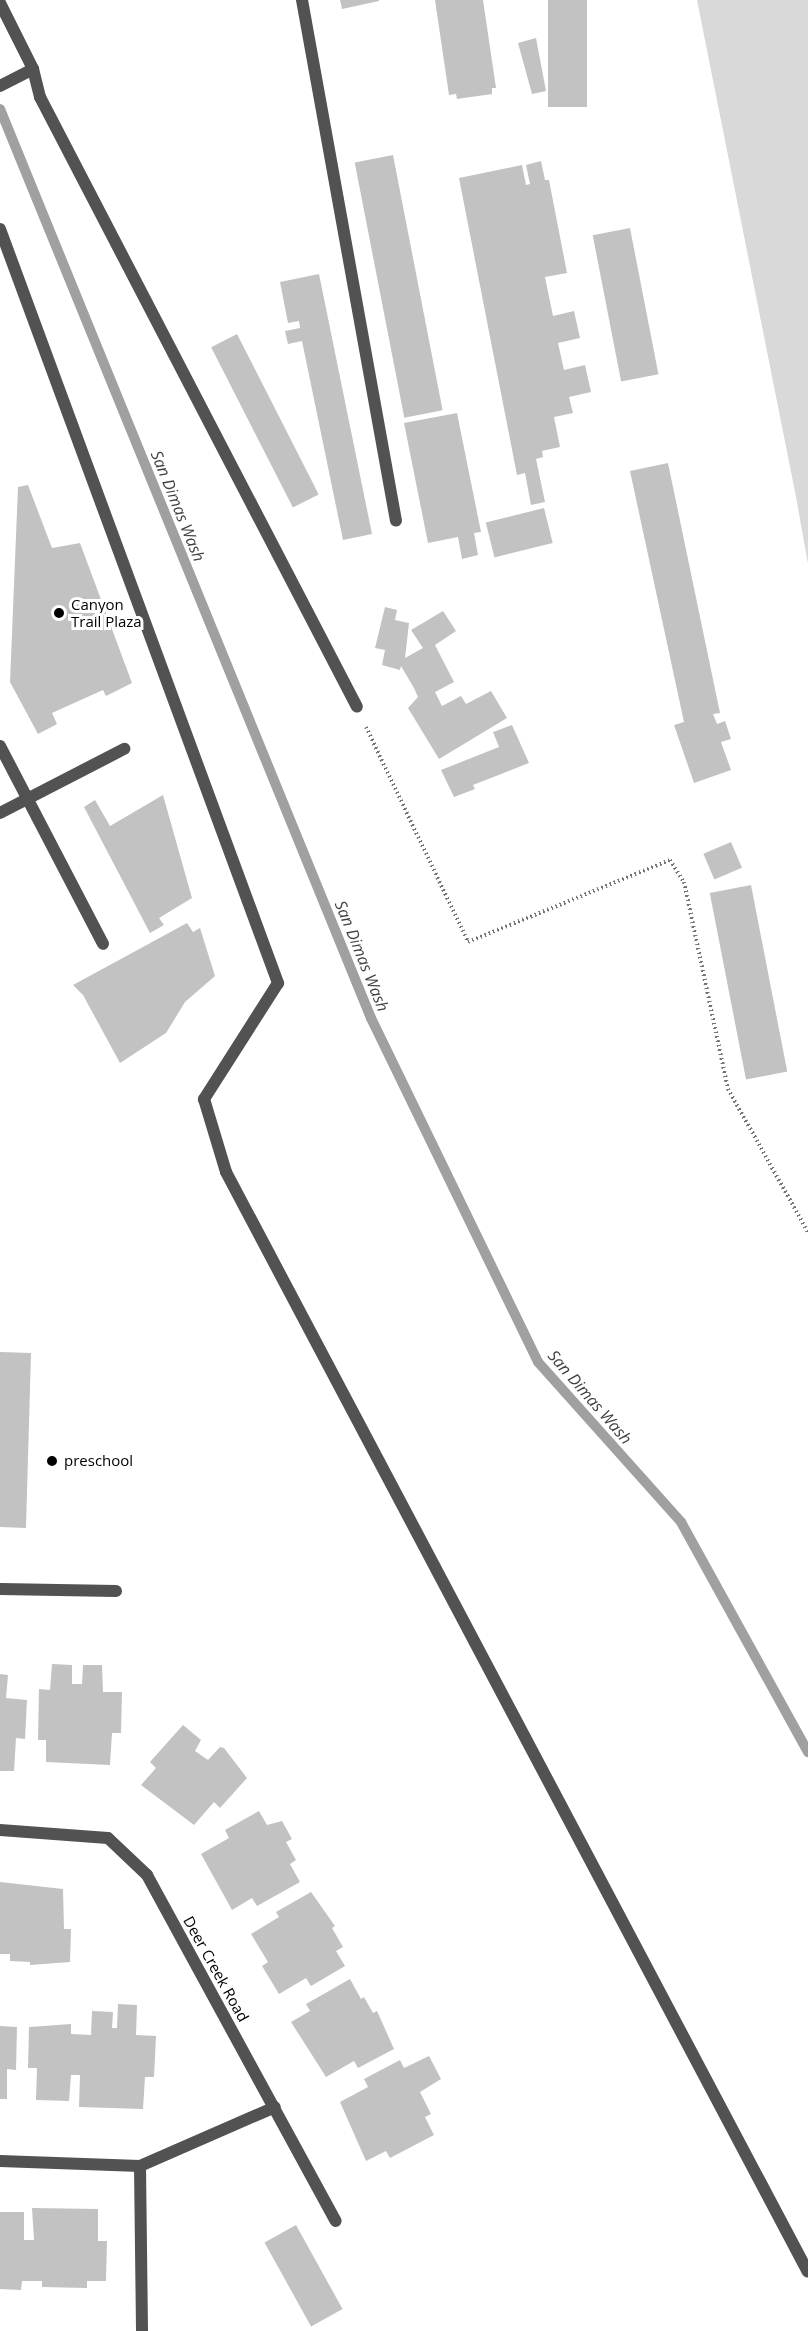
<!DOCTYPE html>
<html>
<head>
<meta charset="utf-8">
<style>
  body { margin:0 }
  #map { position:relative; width:808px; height:2331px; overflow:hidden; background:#fff; font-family:"Open Sans",sans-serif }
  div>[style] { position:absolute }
  .green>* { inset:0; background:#d9d9d9 }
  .stream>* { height:10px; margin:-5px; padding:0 5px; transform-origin:5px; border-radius:5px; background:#a0a0a0 }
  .building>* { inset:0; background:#c2c2c2; transform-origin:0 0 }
  .path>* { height:4px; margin-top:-2px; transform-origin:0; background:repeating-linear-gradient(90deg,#747474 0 1.5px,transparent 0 4.5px) }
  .service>* { height:12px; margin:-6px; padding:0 6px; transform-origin:6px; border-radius:6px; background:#525252 }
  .minor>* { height:12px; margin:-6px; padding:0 6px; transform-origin:6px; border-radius:6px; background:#525252 }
  .dots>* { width:16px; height:16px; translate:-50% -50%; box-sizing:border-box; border:3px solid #fff; border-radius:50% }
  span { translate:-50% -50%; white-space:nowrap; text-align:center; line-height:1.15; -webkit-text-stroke:6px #fff; paint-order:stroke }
  .poi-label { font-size:15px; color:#000 }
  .left { translate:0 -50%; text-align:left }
  .street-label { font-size:15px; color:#000 }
  .water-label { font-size:16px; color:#414141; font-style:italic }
</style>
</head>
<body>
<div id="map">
  <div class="green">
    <i style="clip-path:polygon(697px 0,808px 0,808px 564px,796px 497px)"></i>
  </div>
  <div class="stream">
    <i style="left:0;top:109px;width:982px;rotate:67.8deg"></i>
    <i style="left:371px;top:1018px;width:382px;rotate:64.1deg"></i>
    <i style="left:538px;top:1362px;width:215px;rotate:48.2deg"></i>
    <i style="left:681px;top:1522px;width:263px;rotate:61.1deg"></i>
  </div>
  <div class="building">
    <i style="clip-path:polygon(340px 0,379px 0,379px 1px,342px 9px)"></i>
    <i style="clip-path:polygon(435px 0,483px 0,496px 88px,492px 88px,492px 94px,457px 99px,456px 94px,449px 95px)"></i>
    <i style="left:548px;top:0;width:39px;height:107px"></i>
    <i style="clip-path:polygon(536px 38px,546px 91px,532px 94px,518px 43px)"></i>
    <i style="left:393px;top:155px;width:260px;height:39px;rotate:79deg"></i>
    <i style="clip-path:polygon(541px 161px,545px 180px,549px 180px,567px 273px,545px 277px,553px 316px,574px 311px,580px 338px,558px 343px,564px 370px,585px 365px,591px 392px,569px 397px,573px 413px,554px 417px,560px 447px,542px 451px,543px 457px,536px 459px,545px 502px,531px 505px,525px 473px,517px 475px,459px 178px,522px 165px,526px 185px,530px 184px,526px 165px)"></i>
    <i style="left:630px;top:228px;width:149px;height:38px;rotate:79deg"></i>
    <i style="clip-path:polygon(319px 274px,372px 534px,343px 540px,302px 341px,288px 344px,285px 331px,300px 328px,299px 321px,288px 323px,280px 282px)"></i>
    <i style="left:237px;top:334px;width:180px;height:29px;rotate:63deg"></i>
    <i style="clip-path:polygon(457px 413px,481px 532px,474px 533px,478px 555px,462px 559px,458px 537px,428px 543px,404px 423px)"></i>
    <i style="clip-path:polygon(668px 463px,720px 713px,713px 714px,717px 724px,725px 721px,731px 739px,721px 742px,731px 770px,694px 783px,674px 725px,684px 722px,630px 471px)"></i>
    <i style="clip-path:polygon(28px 485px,52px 548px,80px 543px,132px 683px,106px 696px,103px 690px,52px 713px,57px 724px,38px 734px,10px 682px,18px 487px)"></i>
    <i style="left:544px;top:508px;width:36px;height:60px;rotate:76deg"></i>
    <i style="clip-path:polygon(385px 607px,397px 610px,395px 620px,409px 623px,405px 658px,423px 648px,411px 630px,443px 611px,456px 631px,435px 645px,454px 682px,435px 692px,442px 706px,461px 696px,466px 704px,491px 691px,507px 718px,439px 759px,408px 708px,418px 697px,414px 688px,401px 666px,400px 670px,382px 665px,385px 650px,375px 648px)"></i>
    <i style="clip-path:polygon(512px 725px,529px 763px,473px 785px,475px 789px,454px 797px,441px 770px,499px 747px,493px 732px)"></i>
    <i style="clip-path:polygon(163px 795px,192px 898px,159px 918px,164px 925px,150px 933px,84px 807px,95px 800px,110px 826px)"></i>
    <i style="left:731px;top:842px;width:28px;height:30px;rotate:67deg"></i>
    <i style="left:751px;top:885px;width:190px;height:42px;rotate:79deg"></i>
    <i style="clip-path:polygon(187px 923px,193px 932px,200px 928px,215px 976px,185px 1002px,166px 1033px,120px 1063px,83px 995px,73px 985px)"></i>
    <i style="clip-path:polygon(0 1352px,31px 1353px,26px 1528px,0 1527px)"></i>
    <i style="clip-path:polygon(52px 1664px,72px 1665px,72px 1684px,82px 1684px,83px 1665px,102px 1665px,103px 1692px,122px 1692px,121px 1733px,112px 1733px,110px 1765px,46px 1762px,46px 1740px,38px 1740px,39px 1689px,50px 1690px)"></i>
    <i style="clip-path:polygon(0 1674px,8px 1675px,6px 1698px,27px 1700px,25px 1739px,16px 1738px,14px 1771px,0 1771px)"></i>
    <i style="clip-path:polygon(183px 1725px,201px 1740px,195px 1751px,208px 1760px,220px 1747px,224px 1748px,247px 1778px,220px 1808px,214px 1802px,194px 1825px,141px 1785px,156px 1768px,150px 1762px)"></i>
    <i style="clip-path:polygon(259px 1811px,267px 1825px,282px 1821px,292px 1839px,286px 1842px,296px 1860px,290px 1864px,300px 1882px,257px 1906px,252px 1898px,232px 1910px,201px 1854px,229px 1838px,225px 1830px)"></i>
    <i style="clip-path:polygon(0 1882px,63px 1889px,64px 1929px,71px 1929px,70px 1962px,30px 1965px,30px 1962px,10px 1961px,10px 1954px,0 1954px)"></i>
    <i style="clip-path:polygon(311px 1892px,335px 1926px,332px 1928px,343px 1947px,336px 1951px,345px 1966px,311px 1986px,306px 1978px,279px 1994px,262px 1966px,268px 1962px,251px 1934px,279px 1917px,276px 1912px)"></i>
    <i style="clip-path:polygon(350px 1979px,361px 1999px,364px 1997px,373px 2013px,377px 2011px,394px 2049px,358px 2068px,354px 2061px,326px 2077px,291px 2022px,310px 2011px,306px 2004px)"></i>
    <i style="clip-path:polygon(118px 2004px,137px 2005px,136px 2035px,156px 2036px,154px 2077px,145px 2077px,143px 2109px,79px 2107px,80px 2075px,71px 2075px,69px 2101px,36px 2100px,37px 2068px,28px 2068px,29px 2027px,71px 2024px,71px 2034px,91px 2035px,92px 2011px,113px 2012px,112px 2028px,117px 2028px)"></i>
    <i style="clip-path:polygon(0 2026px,17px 2027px,16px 2070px,7px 2069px,7px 2099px,0 2099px)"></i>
    <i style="clip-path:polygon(429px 2056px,441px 2079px,420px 2092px,431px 2114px,425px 2117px,434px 2135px,390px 2158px,386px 2151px,366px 2161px,340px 2102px,368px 2087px,364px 2079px,400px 2060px,404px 2068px)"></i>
    <i style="clip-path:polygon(32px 2208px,98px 2209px,98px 2241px,107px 2241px,106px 2281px,87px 2281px,87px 2288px,42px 2287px,42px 2281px,22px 2281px,21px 2290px,0 2289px,0 2212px,24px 2212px,24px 2240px,34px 2240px)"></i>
    <i style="left:296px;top:2225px;width:96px;height:36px;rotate:61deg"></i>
  </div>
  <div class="path">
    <i style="left:366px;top:727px;width:238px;rotate:64.6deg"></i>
    <i style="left:468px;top:942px;width:218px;rotate:-22.1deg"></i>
    <i style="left:670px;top:860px;width:26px;rotate:58deg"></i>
    <i style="left:684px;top:882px;width:212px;rotate:78deg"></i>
    <i style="left:728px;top:1089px;width:164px;rotate:60.8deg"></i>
  </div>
  <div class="service">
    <i style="left:302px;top:0;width:529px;rotate:79.77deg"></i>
    <i style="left:0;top:3px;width:74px;rotate:63.4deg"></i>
    <i style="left:33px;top:69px;width:29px;rotate:76deg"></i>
    <i style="left:40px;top:97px;width:687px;rotate:62.54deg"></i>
    <i style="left:0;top:86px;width:37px;rotate:-27deg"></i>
    <i style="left:0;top:229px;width:804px;rotate:69.76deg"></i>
    <i style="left:278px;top:983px;width:138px;rotate:122.5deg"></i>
    <i style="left:204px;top:1099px;width:76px;rotate:73.2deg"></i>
    <i style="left:226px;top:1172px;width:1244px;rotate:62.12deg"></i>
    <i style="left:0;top:746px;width:223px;rotate:62.5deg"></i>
    <i style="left:0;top:813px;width:140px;rotate:-27.3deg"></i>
    <i style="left:0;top:1589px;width:116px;rotate:1deg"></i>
  </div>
  <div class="minor">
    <i style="left:0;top:1830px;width:108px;rotate:4.2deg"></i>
    <i style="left:108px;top:1838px;width:54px;rotate:43.5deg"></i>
    <i style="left:147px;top:1875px;width:394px;rotate:61.4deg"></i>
    <i style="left:0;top:2161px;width:140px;rotate:2deg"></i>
    <i style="left:140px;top:2166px;width:147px;rotate:-23.6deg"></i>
    <i style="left:140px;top:2166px;width:165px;rotate:89.3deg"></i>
  </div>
  <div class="dots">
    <i style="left:59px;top:613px;background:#000"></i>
    <i style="left:52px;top:1461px;background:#000"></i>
  </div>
  <div class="poi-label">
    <span class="left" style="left:71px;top:613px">Canyon<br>Trail Plaza</span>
    <span class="left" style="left:64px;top:1461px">preschool</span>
  </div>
  <div class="street-label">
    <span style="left:216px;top:1969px;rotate:61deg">Deer Creek Road</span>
  </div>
  <div class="water-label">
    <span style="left:178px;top:506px;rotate:68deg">San Dimas Wash</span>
    <span style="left:362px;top:956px;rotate:68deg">San Dimas Wash</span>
    <span style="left:590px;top:1397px;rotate:49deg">San Dimas Wash</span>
  </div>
</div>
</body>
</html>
